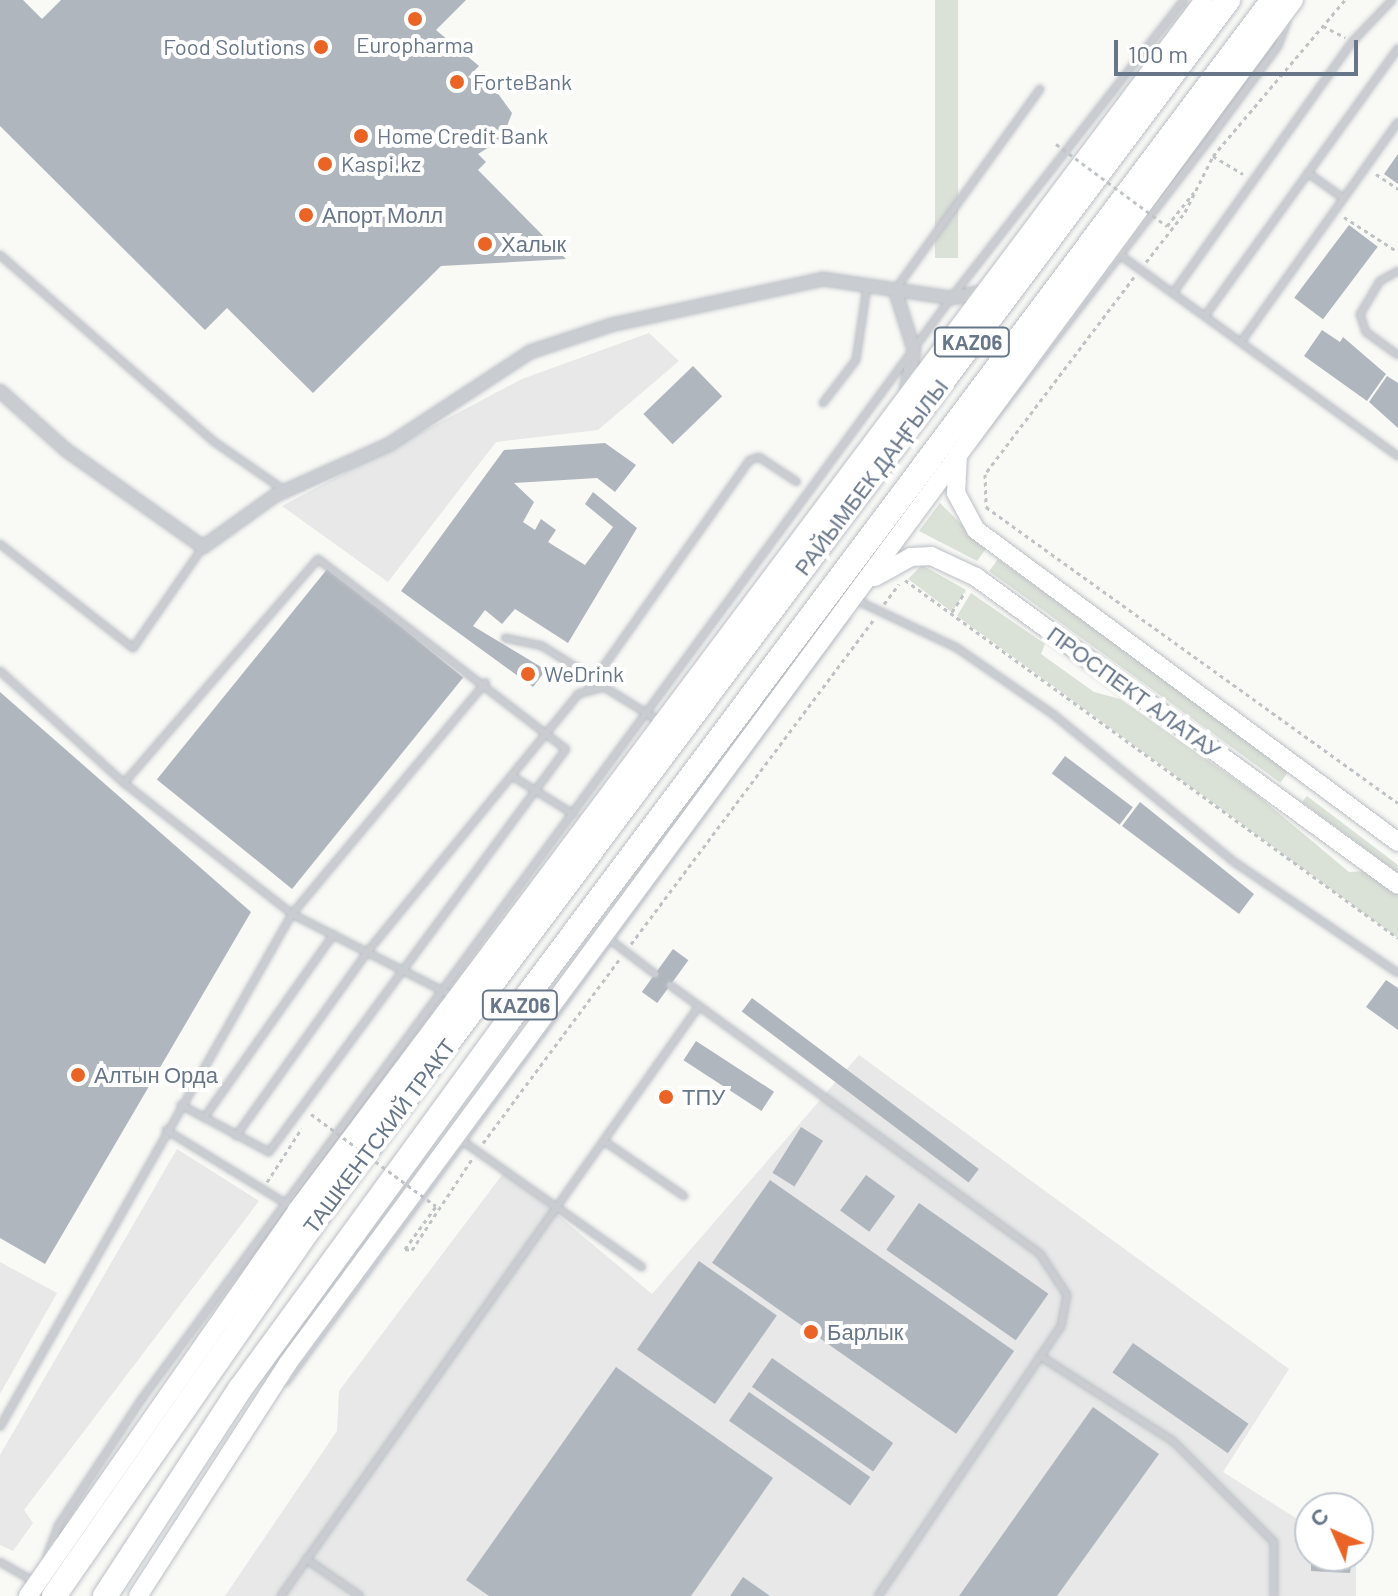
<!DOCTYPE html>
<html>
<head>
<meta charset="utf-8">
<style>
  body { margin:0 }
  #map { position:relative; width:1398px; height:1596px; overflow:hidden; background:#f9f9f6; font-family:Barlow,sans-serif }
  div>[style] { position:absolute }
  .built>* { inset:0; background:#e7e8e7 }
  .green>* { inset:0; background:#dae1d7; transform-origin:0 0 }
  .building>* { inset:0; background:#b0b6bd; transform-origin:0 0 }
  .path>* { height:3px; margin-top:-1.5px; transform-origin:0; background:repeating-linear-gradient(90deg,#c0c3c5 0 4px,transparent 0 8px) }
  .roads { filter:drop-shadow(0 0 2px #bbbfc5) drop-shadow(0 0 2px #bbbfc5) }
  .lane>* { height:6px; margin:-3px; padding:0 3px; transform-origin:3px; border-radius:3px; background:#c9ccd0 }
  .street>* { height:12px; margin:-6px; padding:0 6px; transform-origin:6px; border-radius:6px; background:#c9ccd0 }
  .secondary>* { height:18px; margin:-9px; padding:0 9px; transform-origin:9px; border-radius:9px; background:#fff }
  .highway>* { height:24px; margin:-12px; padding:0 12px; transform-origin:12px; border-radius:12px; background:#fff }
  .path-bridge>* { height:3px; margin-top:-1.5px; transform-origin:0; background:repeating-linear-gradient(90deg,#c0c3c5 0 4px,transparent 0 8px) }
  .dots>* { width:22px; height:22px; translate:-50% -50%; box-sizing:border-box; border:4px solid #fff; border-radius:50% }
  span { translate:-50% -50%; white-space:nowrap; text-align:center; line-height:1.15; -webkit-text-stroke:8px #fff; paint-order:stroke }
  .shield-label span { padding:2px 6px; background:#fff; border:2px solid; border-radius:6px; -webkit-text-stroke-width:0 }
  .shield-label { font-size:20px; color:#677689; font-weight:700 }
  .poi-label { font-size:22px; color:#677689 }
  .right { translate:-100% -50%; text-align:right }
  .left { translate:0 -50%; text-align:left }
  .street-label { font-size:22px; color:#677689 }
  .north { position:absolute; left:1294px; top:1492px; width:80px; height:80px; box-sizing:border-box; background:#fff; border:2px solid #c2c8d0; border-radius:50%; rotate:315deg; font-size:22px; font-weight:700; line-height:32px; text-align:center; color:#677689 }
  .north::after { content:''; display:block; margin:auto; width:28px; height:36px; background:#ea6525; clip-path:polygon(50% 0,100% 100%,50% 72%,0 100%) }
  .scale { position:absolute; left:1114px; top:40px; width:244px; height:36px; box-sizing:border-box; border:4px solid #677689; border-top:0; padding-left:10px; font-size:24px; line-height:28px; white-space:nowrap; color:#677689; -webkit-text-stroke:6px #fff; paint-order:stroke }
</style>
</head>
<body>
<div id="map">
  <div class="built">
    <i style="clip-path:polygon(649px 333px,679px 361px,598px 430px,496px 442px,388px 582px,282px 506px,522px 379px)"></i>
    <i style="clip-path:polygon(859px 1055px,1289px 1369px,1223px 1472px,1310px 1527px,1310px 1556px,1356px 1556px,1356px 1596px,225px 1596px,337px 1431px,339px 1391px,505px 1171px,652px 1294px)"></i>
    <i style="clip-path:polygon(177px 1149px,259px 1201px,24px 1510px,33px 1523px,13px 1551px,0 1545px,0 1455px)"></i>
    <i style="clip-path:polygon(0 1262px,57px 1293px,0 1394px)"></i>
  </div>
  <div class="green">
    <i style="left:935px;top:0;width:23px;height:258px"></i>
    <i style="clip-path:polygon(940px 503px,986px 549px,977px 561px,919px 531px)"></i>
    <i style="left:998px;top:559px;width:360px;height:15px;rotate:36deg"></i>
    <i style="clip-path:polygon(922px 565px,966px 590px,952px 612px,908px 579px)"></i>
    <i style="clip-path:polygon(971px 593px,1045px 644px,1041px 654px,1094px 692px,1120px 699px,1256px 794px,1349px 872px,1366px 871px,1398px 895px,1398px 938px,957px 616px)"></i>
    <i style="clip-path:polygon(1307px 796px,1398px 865px,1398px 873px,1302px 802px)"></i>
  </div>
  <div class="building">
    <i style="clip-path:polygon(0 0,23px 0,42px 19px,61px 0,466px 0,436px 30px,479px 66px,468px 77px,499px 95px,512px 113px,502px 139px,478px 154px,486px 162px,478px 170px,566px 259px,441px 266px,313px 393px,227px 308px,205px 330px,0 126px)"></i>
    <i style="clip-path:polygon(1398px 154px,1398px 184px,1384px 174px)"></i>
    <i style="left:1349px;top:225px;width:36px;height:91px;rotate:37deg"></i>
    <i style="clip-path:polygon(1322px 330px,1340px 342px,1343px 337px,1386px 374px,1367px 401px,1304px 356px)"></i>
    <i style="left:693px;top:366px;width:42px;height:69px;rotate:46deg"></i>
    <i style="clip-path:polygon(1387px 376px,1398px 383px,1398px 428px,1369px 402px)"></i>
    <i style="clip-path:polygon(605px 443px,636px 465px,615px 492px,597px 478px,514px 483px,534px 502px,523px 522px,535px 530px,541px 519px,556px 530px,548px 542px,585px 565px,613px 527px,585px 504px,593px 492px,637px 528px,568px 643px,515px 609px,502px 624px,485px 610px,473px 626px,546px 670px,533px 687px,401px 591px,504px 450px)"></i>
    <i style="left:328px;top:568px;width:174px;height:272px;rotate:39deg"></i>
    <i style="clip-path:polygon(0 692px,251px 912px,45px 1264px,0 1238px)"></i>
    <i style="left:1065px;top:756px;width:85px;height:22px;rotate:37deg"></i>
    <i style="clip-path:polygon(1140px 802px,1254px 894px,1239px 914px,1122px 826px)"></i>
    <i style="left:673px;top:949px;width:19px;height:53px;rotate:36deg"></i>
    <i style="clip-path:polygon(1386px 980px,1398px 988px,1398px 1030px,1366px 1007px)"></i>
    <i style="left:752px;top:998px;width:284px;height:17px;rotate:37deg"></i>
    <i style="left:696px;top:1041px;width:93px;height:23px;rotate:33deg"></i>
    <i style="left:801px;top:1127px;width:26px;height:54px;rotate:32deg"></i>
    <i style="left:866px;top:1175px;width:36px;height:44px;rotate:36deg"></i>
    <i style="left:770px;top:1180px;width:298px;height:101px;rotate:35deg"></i>
    <i style="left:919px;top:1203px;width:158px;height:57px;rotate:35deg"></i>
    <i style="left:699px;top:1261px;width:95px;height:108px;rotate:35deg"></i>
    <i style="left:1133px;top:1343px;width:141px;height:36px;rotate:35deg"></i>
    <i style="left:772px;top:1358px;width:148px;height:35px;rotate:35deg"></i>
    <i style="clip-path:polygon(616px 1367px,773px 1478px,691px 1596px,489px 1596px,466px 1580px)"></i>
    <i style="left:749px;top:1392px;width:148px;height:35px;rotate:35deg"></i>
    <i style="clip-path:polygon(1093px 1407px,1159px 1454px,1057px 1596px,959px 1596px)"></i>
    <i style="clip-path:polygon(1328px 1497px,1356px 1503px,1355px 1508px,1326px 1508px)"></i>
    <i style="clip-path:polygon(1311px 1556px,1352px 1556px,1350px 1573px,1311px 1571px)"></i>
    <i style="clip-path:polygon(743px 1577px,770px 1596px,730px 1596px)"></i>
  </div>
  <div class="path">
    <i style="left:1323px;top:26px;width:25px;rotate:27deg"></i>
    <i style="left:1213px;top:156px;width:35px;rotate:31deg"></i>
    <i style="left:1376px;top:174px;width:27px;rotate:34deg"></i>
    <i style="left:1344px;top:217px;width:64px;rotate:32.9deg"></i>
    <i style="left:1167px;top:226px;width:43px;rotate:-51.5deg"></i>
    <i style="left:1146px;top:262px;width:63px;rotate:-52deg"></i>
    <i style="left:1185px;top:212px;width:63px;rotate:-63.4deg"></i>
    <i style="left:1213px;top:156px;width:204px;rotate:-49.8deg"></i>
    <i style="left:1134px;top:277px;width:247px;rotate:127.1deg"></i>
    <i style="left:985px;top:474px;width:33px;rotate:88deg"></i>
    <i style="left:986px;top:507px;width:507px;rotate:35.7deg"></i>
    <i style="left:905px;top:580px;width:609px;rotate:35.99deg"></i>
    <i style="left:884px;top:604px;width:25px;rotate:-53deg"></i>
    <i style="left:952px;top:612px;width:24px;rotate:-57deg"></i>
    <i style="left:631px;top:944px;width:404px;rotate:-53.2deg"></i>
    <i style="left:483px;top:1143px;width:228px;rotate:-53.4deg"></i>
    <i style="left:267px;top:1182px;width:64px;rotate:-57.1deg"></i>
    <i style="left:405px;top:1249px;width:7px;rotate:8deg"></i>
    <i style="left:412px;top:1250px;width:109px;rotate:-56.6deg"></i>
    <i style="left:405px;top:1249px;width:53px;rotate:-54.2deg"></i>
  </div>
  <div class="roads">
    <div class="lane">
      <i style="left:1308px;top:173px;width:43px;rotate:35.5deg"></i>
      <i style="left:0;top:255px;width:283px;rotate:41.1deg"></i>
      <i style="left:213px;top:441px;width:86px;rotate:34.6deg"></i>
      <i style="left:1120px;top:255px;width:343px;rotate:35.9deg"></i>
      <i style="left:1398px;top:271px;width:21px;rotate:151deg"></i>
      <i style="left:1380px;top:281px;width:39px;rotate:121deg"></i>
      <i style="left:1360px;top:314px;width:19px;rotate:72deg"></i>
      <i style="left:1366px;top:332px;width:39px;rotate:36deg"></i>
      <i style="left:895px;top:290px;width:248px;rotate:-54.2deg"></i>
      <i style="left:1173px;top:293px;width:310px;rotate:-54.5deg"></i>
      <i style="left:1353px;top:41px;width:57px;rotate:-46.4deg"></i>
      <i style="left:1205px;top:316px;width:330px;rotate:-54.2deg"></i>
      <i style="left:1241px;top:342px;width:270px;rotate:-54.5deg"></i>
      <i style="left:823px;top:403px;width:54px;rotate:-52.5deg"></i>
      <i style="left:856px;top:360px;width:75px;rotate:-81.5deg"></i>
      <i style="left:974px;top:444px;width:388px;rotate:-52.3deg"></i>
      <i style="left:1211px;top:137px;width:113px;rotate:-53.6deg"></i>
      <i style="left:1278px;top:46px;width:27px;rotate:-70deg"></i>
      <i style="left:0;top:544px;width:169px;rotate:38deg"></i>
      <i style="left:133px;top:648px;width:123px;rotate:-55.3deg"></i>
      <i style="left:856px;top:600px;width:112px;rotate:25.4deg"></i>
      <i style="left:957px;top:648px;width:118px;rotate:34.6deg"></i>
      <i style="left:1054px;top:715px;width:236px;rotate:39.2deg"></i>
      <i style="left:1237px;top:864px;width:194px;rotate:34.1deg"></i>
      <i style="left:505px;top:638px;width:38px;rotate:12deg"></i>
      <i style="left:542px;top:646px;width:62px;rotate:31.9deg"></i>
      <i style="left:0;top:671px;width:167px;rotate:42.1deg"></i>
      <i style="left:124px;top:783px;width:213px;rotate:37.9deg"></i>
      <i style="left:292px;top:914px;width:590px;rotate:119.65deg"></i>
      <i style="left:589px;top:687px;width:278px;rotate:-54.7deg"></i>
      <i style="left:750px;top:460px;width:9px;rotate:-18deg"></i>
      <i style="left:759px;top:457px;width:45px;rotate:33.3deg"></i>
      <i style="left:512px;top:776px;width:72px;rotate:31.9deg"></i>
      <i style="left:124px;top:783px;width:296px;rotate:-49.1deg"></i>
      <i style="left:318px;top:559px;width:312px;rotate:37.5deg"></i>
      <i style="left:566px;top:749px;width:501px;rotate:126.39deg"></i>
      <i style="left:269px;top:1152px;width:100px;rotate:-151.9deg"></i>
      <i style="left:609px;top:939px;width:58px;rotate:37.3deg"></i>
      <i style="left:670px;top:985px;width:457px;rotate:36deg"></i>
      <i style="left:1040px;top:1254px;width:49px;rotate:56.6deg"></i>
      <i style="left:1067px;top:1295px;width:32px;rotate:101deg"></i>
      <i style="left:1061px;top:1326px;width:326px;rotate:124.1deg"></i>
      <i style="left:447px;top:993px;width:174px;rotate:-153deg"></i>
      <i style="left:292px;top:914px;width:302px;rotate:-50.1deg"></i>
      <i style="left:204px;top:1118px;width:225px;rotate:-54.8deg"></i>
      <i style="left:166px;top:1130px;width:145px;rotate:31.5deg"></i>
      <i style="left:236px;top:1136px;width:227px;rotate:-54.5deg"></i>
      <i style="left:368px;top:951px;width:332px;rotate:-50.7deg"></i>
      <i style="left:578px;top:694px;width:27px;rotate:-15deg"></i>
      <i style="left:604px;top:687px;width:65px;rotate:31.7deg"></i>
      <i style="left:461px;top:1140px;width:221px;rotate:35.1deg"></i>
      <i style="left:604px;top:1141px;width:97px;rotate:34.5deg"></i>
      <i style="left:1040px;top:1356px;width:158px;rotate:32.6deg"></i>
      <i style="left:1173px;top:1441px;width:143px;rotate:45deg"></i>
      <i style="left:1274px;top:1542px;width:54px;rotate:90deg"></i>
      <i style="left:286px;top:1382px;width:949px;rotate:-53.75deg"></i>
      <i style="left:46px;top:1558px;width:34px;rotate:-69deg"></i>
      <i style="left:58px;top:1526px;width:151px;rotate:-56.6deg"></i>
      <i style="left:141px;top:1400px;width:1368px;rotate:-53.68deg"></i>
      <i style="left:951px;top:298px;width:378px;rotate:-52deg"></i>
      <i style="left:306px;top:1559px;width:65px;rotate:34.4deg"></i>
      <i style="left:0;top:1562px;width:40px;rotate:29.7deg"></i>
      <i style="left:281px;top:1596px;width:723px;rotate:-54.68deg"></i>
    </div>
    <div class="street">
      <i style="left:895px;top:290px;width:63px;rotate:72.4deg"></i>
      <i style="left:914px;top:350px;width:41px;rotate:101.3deg"></i>
      <i style="left:0;top:391px;width:89px;rotate:41.8deg"></i>
      <i style="left:66px;top:450px;width:168px;rotate:35.3deg"></i>
      <i style="left:203px;top:547px;width:90px;rotate:-35.5deg"></i>
      <i style="left:276px;top:495px;width:125px;rotate:-24.1deg"></i>
      <i style="left:390px;top:444px;width:168px;rotate:-33.3deg"></i>
      <i style="left:530px;top:352px;width:85px;rotate:-18.4deg"></i>
      <i style="left:611px;top:325px;width:217px;rotate:-12.2deg"></i>
      <i style="left:823px;top:279px;width:129px;rotate:8.4deg"></i>
      <i style="left:951px;top:298px;width:36px;rotate:-11deg"></i>
    </div>
    <div class="secondary">
      <i style="left:958px;top:455px;width:38px;rotate:93deg"></i>
      <i style="left:956px;top:493px;width:42px;rotate:61.6deg"></i>
      <i style="left:976px;top:530px;width:525px;rotate:36.48deg"></i>
      <i style="left:875px;top:577px;width:41px;rotate:-29.1deg"></i>
      <i style="left:911px;top:557px;width:20px;rotate:-3deg"></i>
      <i style="left:931px;top:556px;width:50px;rotate:25deg"></i>
      <i style="left:976px;top:577px;width:522px;rotate:36.12deg"></i>
      <i style="left:28px;top:1596px;width:470px;rotate:-55.1deg"></i>
      <i style="left:297px;top:1210px;width:1512px;rotate:-53.15deg"></i>
      <i style="left:138px;top:1596px;width:277px;rotate:-57.2deg"></i>
      <i style="left:288px;top:1363px;width:1694px;rotate:-53.57deg"></i>
    </div>
    <div class="highway">
      <i style="left:54px;top:1596px;width:458px;rotate:-55.2deg"></i>
      <i style="left:315px;top:1220px;width:1524px;rotate:-53.19deg"></i>
      <i style="left:105px;top:1596px;width:247px;rotate:-56.9deg"></i>
      <i style="left:240px;top:1389px;width:452px;rotate:-53.9deg"></i>
      <i style="left:506px;top:1024px;width:1279px;rotate:-53.17deg"></i>
    </div>
  </div>
  <div class="path-bridge">
    <i style="left:1056px;top:144px;width:138px;rotate:36.5deg"></i>
    <i style="left:311px;top:1114px;width:155px;rotate:36.4deg"></i>
  </div>
  <div class="dots">
    <i style="left:415px;top:19px;background:#ea6525"></i>
    <i style="left:321px;top:47px;background:#ea6525"></i>
    <i style="left:457px;top:82px;background:#ea6525"></i>
    <i style="left:361px;top:136px;background:#ea6525"></i>
    <i style="left:325px;top:164px;background:#ea6525"></i>
    <i style="left:306px;top:215px;background:#ea6525"></i>
    <i style="left:485px;top:244px;background:#ea6525"></i>
    <i style="left:528px;top:674px;background:#ea6525"></i>
    <i style="left:78px;top:1075px;background:#ea6525"></i>
    <i style="left:666px;top:1097px;background:#ea6525"></i>
    <i style="left:811px;top:1332px;background:#ea6525"></i>
  </div>
  <div class="shield-label">
    <span style="left:972px;top:342px">KАZ06</span>
    <span style="left:520px;top:1005px">KАZ06</span>
  </div>
  <div class="poi-label">
    <span style="left:415px;top:45px">Europharma</span>
    <span class="right" style="left:305px;top:47px">Food Solutions</span>
    <span class="left" style="left:473px;top:82px">ForteBank</span>
    <span class="left" style="left:377px;top:136px">Home Credit Bank</span>
    <span class="left" style="left:341px;top:164px">Kaspi.kz</span>
    <span class="left" style="left:322px;top:215px">Апорт Молл</span>
    <span class="left" style="left:501px;top:244px">Халык</span>
    <span class="left" style="left:544px;top:674px">WeDrink</span>
    <span class="left" style="left:94px;top:1075px">Алтын Орда</span>
    <span class="left" style="left:682px;top:1097px">ТПУ</span>
    <span class="left" style="left:827px;top:1332px">Барлык</span>
  </div>
  <div class="street-label">
    <span style="left:871px;top:477px;rotate:-53deg">РАЙЫМБЕК ДАҢҒЫЛЫ</span>
    <span style="left:1134px;top:692px;rotate:36deg">ПРОСПЕКТ АЛАТАУ</span>
    <span style="left:379px;top:1136px;rotate:-53deg">ТАШКЕНТСКИЙ ТРАКТ</span>
  </div>
  <div class="north">С</div>
  <div class="scale">100 m</div>
</div>
</body>
</html>
